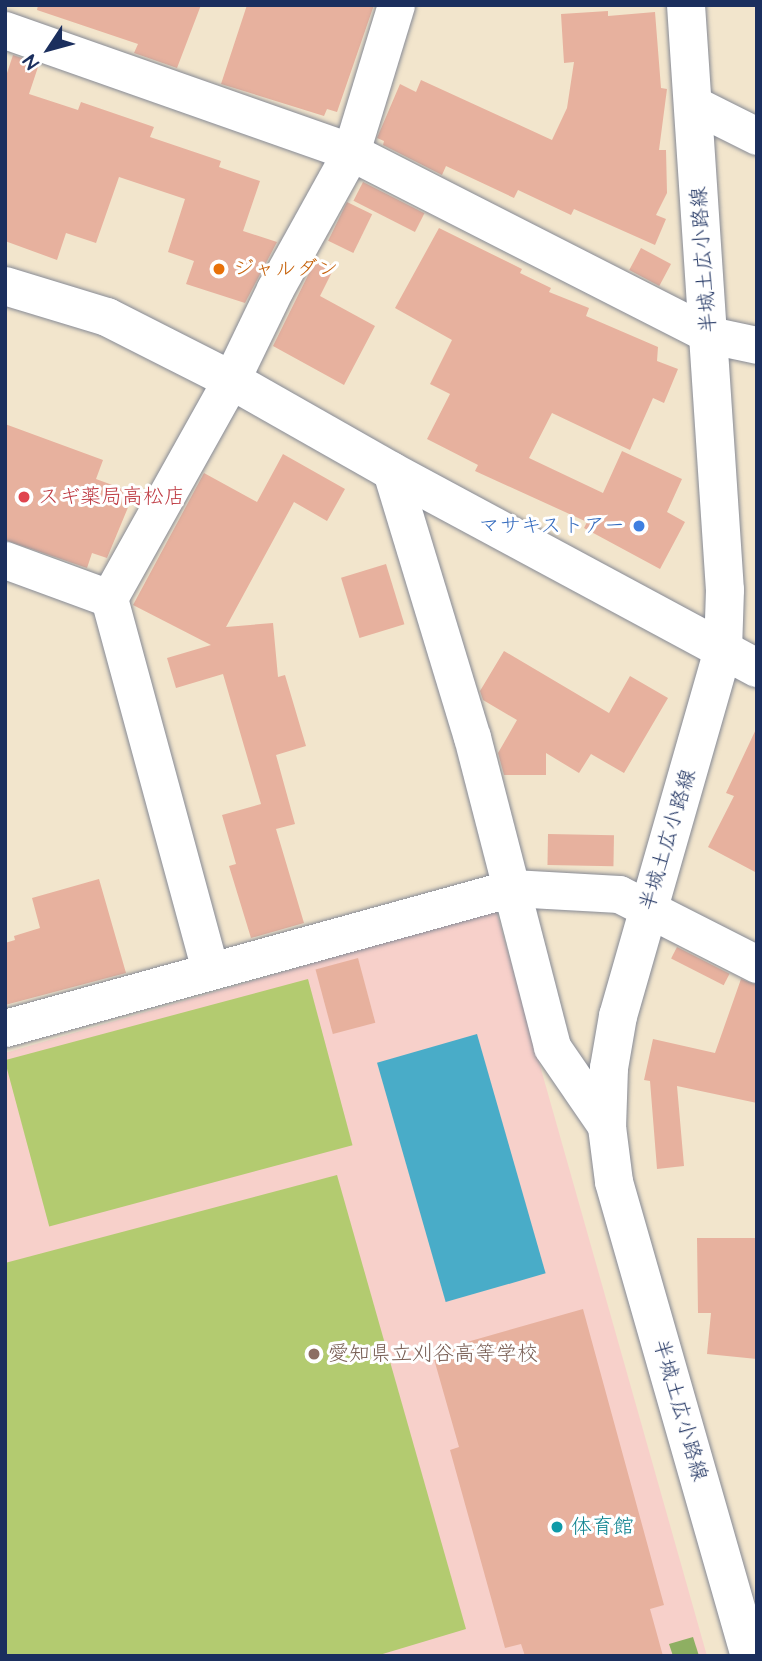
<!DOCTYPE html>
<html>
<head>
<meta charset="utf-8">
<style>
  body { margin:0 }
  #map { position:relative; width:762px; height:1661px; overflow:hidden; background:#f2e5cc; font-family:"Architects Daughter","Klee One",sans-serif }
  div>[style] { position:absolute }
  .built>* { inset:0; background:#f7d0ca }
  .green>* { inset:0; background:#b3cb70; transform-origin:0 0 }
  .forest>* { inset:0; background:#8eaf62 }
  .water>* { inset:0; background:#49acc8; transform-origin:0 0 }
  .building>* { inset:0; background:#e7b19e; transform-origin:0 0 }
  .roads { filter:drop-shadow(0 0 2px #868a95) drop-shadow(0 0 2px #868a95) }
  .street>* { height:37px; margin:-18.5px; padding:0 18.5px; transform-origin:18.5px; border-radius:18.5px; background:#fff }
  .secondary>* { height:38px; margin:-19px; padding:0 19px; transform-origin:19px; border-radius:19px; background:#fff }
  .dots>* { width:19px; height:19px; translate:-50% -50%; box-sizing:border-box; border:4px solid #fff; border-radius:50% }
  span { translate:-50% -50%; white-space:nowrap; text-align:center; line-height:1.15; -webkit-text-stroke:6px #fff; paint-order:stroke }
  .street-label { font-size:21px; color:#1b2f5e }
  .food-label { font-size:21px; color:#c56008 }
  .left { translate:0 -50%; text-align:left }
  .health-label { font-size:21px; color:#be3a42 }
  .shop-label { font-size:21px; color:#366cbe }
  .right { translate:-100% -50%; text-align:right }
  .education-label { font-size:21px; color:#785e54 }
  .culture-label { font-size:21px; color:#0d838f }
  .frame { position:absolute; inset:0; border:7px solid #1b2f5e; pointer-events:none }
  .north { position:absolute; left:14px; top:14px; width:70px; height:70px; -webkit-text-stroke:5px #fff; paint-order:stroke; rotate:234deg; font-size:19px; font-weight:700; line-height:28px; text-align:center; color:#1b2f5e }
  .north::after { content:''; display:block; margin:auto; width:24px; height:32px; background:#1b2f5e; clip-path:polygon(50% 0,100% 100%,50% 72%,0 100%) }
</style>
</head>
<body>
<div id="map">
  <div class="built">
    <i style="clip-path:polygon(496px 910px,707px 1656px,5px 1656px,5px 1053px)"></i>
  </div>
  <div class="green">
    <i style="left:308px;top:979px;width:172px;height:314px;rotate:75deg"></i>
    <i style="clip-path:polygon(337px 1175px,466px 1629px,376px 1656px,5px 1656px,5px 1263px)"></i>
  </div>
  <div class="forest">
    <i style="clip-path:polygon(693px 1637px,699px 1656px,673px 1656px,669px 1644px)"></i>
  </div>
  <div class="water">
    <i style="left:477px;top:1034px;width:249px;height:104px;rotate:74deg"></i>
  </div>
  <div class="building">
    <i style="clip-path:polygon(38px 5px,201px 5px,177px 68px,134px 53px,138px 44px,37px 10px)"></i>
    <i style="clip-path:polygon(247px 5px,374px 5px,337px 112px,327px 109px,324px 116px,221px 84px)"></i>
    <i style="clip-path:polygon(608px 11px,608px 16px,655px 12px,661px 88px,667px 89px,659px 150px,666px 150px,667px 193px,656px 215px,666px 219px,655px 245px,574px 209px,571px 215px,518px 190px,514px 198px,446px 166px,442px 175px,383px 145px,384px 141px,377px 138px,400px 84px,416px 92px,421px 80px,552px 140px,567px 108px,574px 62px,564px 63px,561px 14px)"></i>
    <i style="clip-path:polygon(13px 55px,39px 64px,29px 94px,78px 110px,81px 102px,154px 127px,150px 137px,221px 161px,219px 167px,260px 181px,243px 231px,277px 242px,245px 303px,186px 284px,194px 261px,168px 252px,185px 199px,119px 177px,96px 243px,66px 233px,57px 260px,5px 241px,5px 79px)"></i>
    <i style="left:363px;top:182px;width:69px;height:21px;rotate:27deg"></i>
    <i style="left:347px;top:202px;width:28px;height:43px;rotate:26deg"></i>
    <i style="clip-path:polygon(439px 228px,522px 269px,520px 273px,551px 288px,549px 292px,589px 308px,586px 316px,658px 347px,657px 361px,678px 369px,664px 403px,653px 398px,630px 450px,552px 413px,529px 458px,603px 493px,622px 451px,682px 479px,667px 512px,685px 522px,660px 569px,584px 528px,587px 522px,475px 471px,478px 465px,427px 439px,450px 394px,430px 384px,452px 340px,395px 308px)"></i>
    <i style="left:641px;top:248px;width:34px;height:25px;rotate:28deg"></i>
    <i style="clip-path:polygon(316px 259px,335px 266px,320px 296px,375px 326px,344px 385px,273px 346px)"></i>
    <i style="clip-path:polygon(5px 424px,103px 460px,96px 479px,134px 493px,107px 558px,92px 553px,87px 568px,5px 540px)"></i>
    <i style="clip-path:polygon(283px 454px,345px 489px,327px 521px,294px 502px,226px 627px,273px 623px,278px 677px,285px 675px,306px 746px,276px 755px,295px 824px,276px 829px,304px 923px,251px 938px,229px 866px,236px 864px,222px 815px,261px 804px,223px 674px,176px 688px,167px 658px,211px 645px,133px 605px,204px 473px,257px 502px)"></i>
    <i style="left:386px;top:564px;width:63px;height:47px;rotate:73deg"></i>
    <i style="clip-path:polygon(504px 651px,609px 713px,630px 676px,668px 698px,624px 773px,591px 754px,579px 773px,546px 753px,546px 775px,504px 775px,498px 753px,517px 720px,483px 700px,480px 691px)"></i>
    <i style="clip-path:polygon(757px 727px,757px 873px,708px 847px,734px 796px,726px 793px)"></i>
    <i style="left:548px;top:834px;width:66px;height:31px;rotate:1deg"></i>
    <i style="clip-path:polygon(99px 879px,126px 973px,5px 1005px,5px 943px,15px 940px,14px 936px,40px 928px,32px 898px)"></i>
    <i style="left:677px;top:947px;width:59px;height:13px;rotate:27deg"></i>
    <i style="left:358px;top:958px;width:67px;height:44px;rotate:75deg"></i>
    <i style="clip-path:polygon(741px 979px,757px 985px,757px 1103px,677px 1086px,684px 1166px,657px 1169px,650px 1081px,644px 1080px,653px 1039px,715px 1053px)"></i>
    <i style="clip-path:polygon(697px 1238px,757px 1238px,757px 1359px,707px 1354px,711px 1313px,698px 1313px)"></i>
    <i style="clip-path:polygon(583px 1309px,664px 1605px,650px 1609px,663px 1656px,525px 1656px,521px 1644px,505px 1648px,450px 1450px,459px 1447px,432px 1352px)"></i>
  </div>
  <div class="roads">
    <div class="street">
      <i style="left:5px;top:30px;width:367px;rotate:19.4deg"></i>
      <i style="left:351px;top:152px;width:403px;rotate:27deg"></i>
      <i style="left:710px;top:335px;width:48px;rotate:12deg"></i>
      <i style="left:693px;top:104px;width:72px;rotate:26.6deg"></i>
      <i style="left:391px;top:471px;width:278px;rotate:73.1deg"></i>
      <i style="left:472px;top:737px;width:320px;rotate:75.5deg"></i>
      <i style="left:552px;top:1047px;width:97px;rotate:55.5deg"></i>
      <i style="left:5px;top:560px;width:111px;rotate:20.1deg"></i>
      <i style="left:210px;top:970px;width:385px;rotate:-105.2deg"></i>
      <i style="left:109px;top:598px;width:250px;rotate:-60.8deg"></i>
      <i style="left:231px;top:380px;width:101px;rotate:-64.2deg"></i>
      <i style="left:275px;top:289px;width:157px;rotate:-61deg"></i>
      <i style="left:351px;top:152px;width:154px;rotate:-73deg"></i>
      <i style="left:5px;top:1028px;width:526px;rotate:-15.44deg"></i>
      <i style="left:512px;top:888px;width:107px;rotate:3.2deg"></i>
      <i style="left:619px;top:894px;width:155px;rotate:26.9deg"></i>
    </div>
    <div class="secondary">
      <i style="left:686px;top:5px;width:586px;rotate:86.19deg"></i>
      <i style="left:725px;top:590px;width:60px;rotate:91.9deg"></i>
      <i style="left:723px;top:650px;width:381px;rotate:106deg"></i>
      <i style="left:618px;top:1016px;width:53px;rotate:99.8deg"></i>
      <i style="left:609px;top:1068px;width:59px;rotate:91.9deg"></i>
      <i style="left:607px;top:1127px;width:55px;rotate:82.7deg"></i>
      <i style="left:614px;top:1182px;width:493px;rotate:74deg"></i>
      <i style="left:5px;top:286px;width:107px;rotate:16.9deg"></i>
      <i style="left:107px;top:317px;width:139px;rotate:26.9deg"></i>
      <i style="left:231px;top:380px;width:184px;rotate:29.6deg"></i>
      <i style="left:391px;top:471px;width:416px;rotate:28.3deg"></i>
    </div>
  </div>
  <div class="dots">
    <i style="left:219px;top:269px;background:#e8710a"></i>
    <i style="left:24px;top:497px;background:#e0444e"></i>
    <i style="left:639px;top:526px;background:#3f7fe0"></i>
    <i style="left:314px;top:1354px;background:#8d6e63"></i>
    <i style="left:557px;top:1527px;background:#0f9aa8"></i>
  </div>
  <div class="street-label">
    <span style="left:704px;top:260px;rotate:-94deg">半城土広小路線</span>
    <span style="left:668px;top:840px;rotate:-73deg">半城土広小路線</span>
    <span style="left:680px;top:1410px;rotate:74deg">半城土広小路線</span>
  </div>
  <div class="food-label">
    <span class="left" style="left:233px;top:269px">ジャルダン</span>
  </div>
  <div class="health-label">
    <span class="left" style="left:38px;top:497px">スギ薬局高松店</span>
  </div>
  <div class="shop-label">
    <span class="right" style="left:625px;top:526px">マサキストアー</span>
  </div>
  <div class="education-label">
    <span class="left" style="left:328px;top:1354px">愛知県立刈谷高等学校</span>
  </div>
  <div class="culture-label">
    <span class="left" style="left:571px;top:1527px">体育館</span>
  </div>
  <div class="frame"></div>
  <div class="north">N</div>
</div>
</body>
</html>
